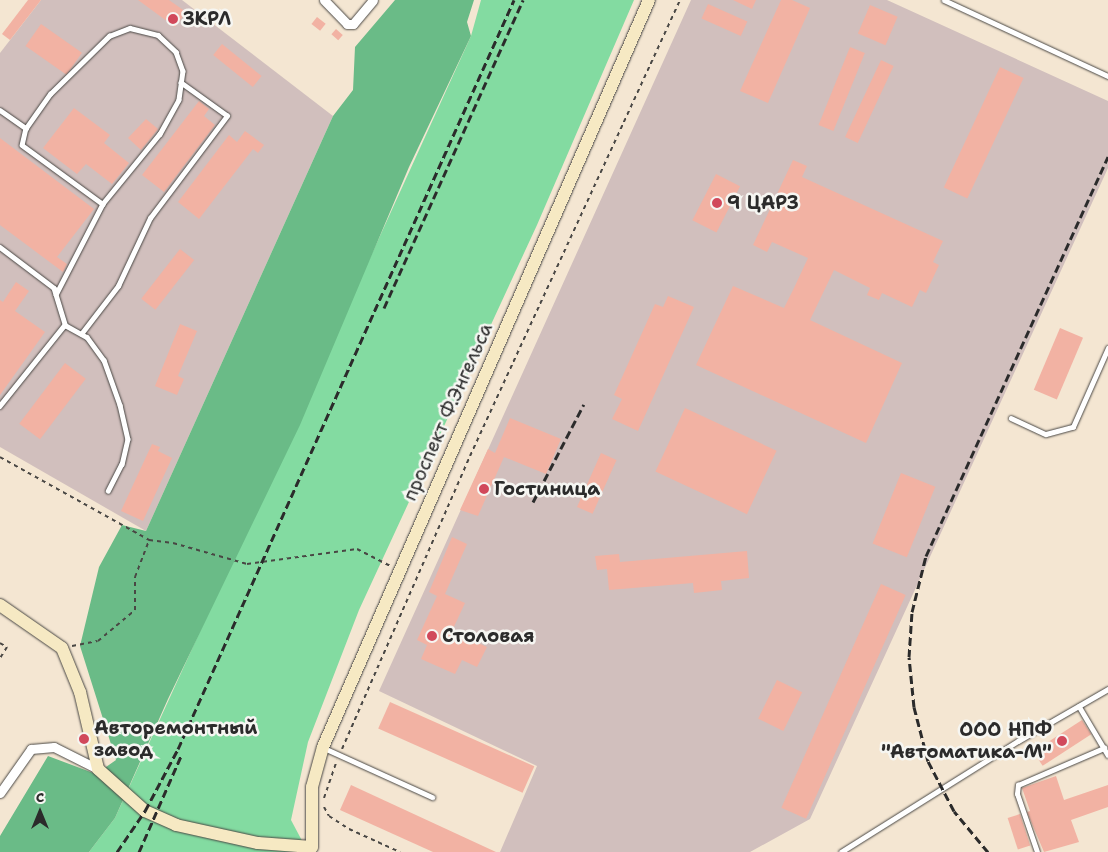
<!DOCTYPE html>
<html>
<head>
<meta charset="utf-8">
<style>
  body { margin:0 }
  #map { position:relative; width:1108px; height:852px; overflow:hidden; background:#f4e6d2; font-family:"Shantell Sans",sans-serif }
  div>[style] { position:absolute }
  .industrial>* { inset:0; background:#d1bfbd }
  .green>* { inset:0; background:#83dba1 }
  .forest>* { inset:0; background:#6abb87 }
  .building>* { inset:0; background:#f2b2a3; transform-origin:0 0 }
  .path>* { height:2px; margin-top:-1px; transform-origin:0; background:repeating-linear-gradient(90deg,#494744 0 4px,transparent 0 8px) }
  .roads { filter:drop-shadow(0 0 1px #494744) drop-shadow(0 0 1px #494744) }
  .lane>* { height:4.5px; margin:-2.25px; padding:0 2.25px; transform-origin:2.25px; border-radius:2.25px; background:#fff }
  .street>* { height:9px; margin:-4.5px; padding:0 4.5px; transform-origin:4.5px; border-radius:4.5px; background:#fff }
  .secondary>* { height:12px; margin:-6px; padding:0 6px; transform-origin:6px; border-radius:6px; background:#f6e9c3 }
  .rail>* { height:3px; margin-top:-1.5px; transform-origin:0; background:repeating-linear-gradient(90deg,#2b2b2b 0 8px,transparent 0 12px) }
  .dots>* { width:14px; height:14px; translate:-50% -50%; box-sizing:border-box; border:2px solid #f6f6f2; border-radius:50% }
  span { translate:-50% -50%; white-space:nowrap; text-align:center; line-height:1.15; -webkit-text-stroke:5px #f6f6f2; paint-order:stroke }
  .poi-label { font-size:19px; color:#2b2b2b; font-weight:700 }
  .left { translate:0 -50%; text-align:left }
  .right { translate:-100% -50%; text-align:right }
  .street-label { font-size:19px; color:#2b2b2b }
  .north { position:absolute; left:15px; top:787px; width:50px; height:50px; -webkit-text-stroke:4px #f6f6f2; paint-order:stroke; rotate:0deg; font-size:14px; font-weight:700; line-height:20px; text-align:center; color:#2b2b2b }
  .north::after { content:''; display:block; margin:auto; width:18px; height:22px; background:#2b2b2b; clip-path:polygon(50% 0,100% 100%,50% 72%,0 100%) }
</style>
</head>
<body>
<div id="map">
  <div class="industrial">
    <i style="clip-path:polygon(41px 0,182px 0,333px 116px,146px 531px,0 447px,0 53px)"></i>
    <i style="clip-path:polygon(691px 0,887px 0,1108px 101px,1108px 168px,810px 819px,750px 852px,500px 852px,537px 766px,379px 691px)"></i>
  </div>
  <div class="green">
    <i style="clip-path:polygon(481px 0,634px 0,537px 225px,359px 610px,308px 742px,291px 820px,308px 852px,89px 852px,115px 818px,471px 36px)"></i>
  </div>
  <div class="forest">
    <i style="clip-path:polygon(395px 0,474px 0,467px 22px,471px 36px,409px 167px,300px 425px,168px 699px,115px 818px,89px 852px,0 852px,0 836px,48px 756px,96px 774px,116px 760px,80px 646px,99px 567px,122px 525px,146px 531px,333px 116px,353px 90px,355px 47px)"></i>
  </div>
  <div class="building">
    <i style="clip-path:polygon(28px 0,41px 0,10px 40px,2px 34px)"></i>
    <i style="clip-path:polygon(138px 0,169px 0,186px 12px,175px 27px)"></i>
    <i style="clip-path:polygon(733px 0,756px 0,752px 9px)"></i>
    <i style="clip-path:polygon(781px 0,792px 0,810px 8px,768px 103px,740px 91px)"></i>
    <i style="left:708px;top:4px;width:43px;height:16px;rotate:24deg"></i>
    <i style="left:870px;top:5px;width:30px;height:31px;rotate:23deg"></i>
    <i style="left:317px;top:17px;width:11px;height:9px;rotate:38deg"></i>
    <i style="left:41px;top:24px;width:50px;height:27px;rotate:35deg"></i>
    <i style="left:336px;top:29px;width:9px;height:7px;rotate:41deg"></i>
    <i style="left:222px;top:44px;width:51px;height:14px;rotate:39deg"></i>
    <i style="left:850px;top:47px;width:16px;height:84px;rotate:22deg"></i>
    <i style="left:881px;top:60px;width:14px;height:85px;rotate:25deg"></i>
    <i style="left:1000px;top:67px;width:26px;height:133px;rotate:25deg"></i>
    <i style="clip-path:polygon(199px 101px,209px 109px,204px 116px,215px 125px,164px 192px,142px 175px)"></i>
    <i style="clip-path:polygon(74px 108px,110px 135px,104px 143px,129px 163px,112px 184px,86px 164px,77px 174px,43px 148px)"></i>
    <i style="clip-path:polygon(146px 119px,158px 129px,141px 150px,128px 138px)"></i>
    <i style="clip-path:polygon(245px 131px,264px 145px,258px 153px,253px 149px,199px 219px,178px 202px,229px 135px,237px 142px)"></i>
    <i style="clip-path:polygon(0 138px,94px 209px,57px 257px,67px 264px,63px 272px,0 225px)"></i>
    <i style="clip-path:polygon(793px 160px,807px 166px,802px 177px,943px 241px,933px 262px,939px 265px,926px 293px,920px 290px,912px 307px,882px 293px,879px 300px,867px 295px,870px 288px,834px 270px,810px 320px,902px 363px,866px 443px,696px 365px,733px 286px,784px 308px,794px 288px,808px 258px,772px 242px,767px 252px,753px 245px)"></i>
    <i style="left:716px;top:174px;width:27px;height:52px;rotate:27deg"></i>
    <i style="left:180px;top:249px;width:18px;height:63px;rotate:38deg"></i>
    <i style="clip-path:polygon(16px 282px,29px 291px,15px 311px,45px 332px,0 395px,0 300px,3px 302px)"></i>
    <i style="clip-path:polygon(668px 296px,694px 307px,638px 431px,612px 419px,622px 399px,614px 395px,655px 304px,663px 307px)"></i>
    <i style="clip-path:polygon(180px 324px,197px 331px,178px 376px,184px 379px,177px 395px,155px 386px)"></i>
    <i style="left:1060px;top:328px;width:25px;height:67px;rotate:23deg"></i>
    <i style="left:65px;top:363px;width:26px;height:76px;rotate:37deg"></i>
    <i style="left:685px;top:408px;width:101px;height:70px;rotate:25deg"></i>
    <i style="clip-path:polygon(510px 418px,561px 439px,546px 474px,504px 457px,478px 516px,460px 510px,488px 449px,495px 453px)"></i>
    <i style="clip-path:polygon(152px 444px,160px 447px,158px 451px,172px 458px,143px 521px,121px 511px)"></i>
    <i style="left:601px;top:453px;width:17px;height:59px;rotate:24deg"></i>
    <i style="left:901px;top:473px;width:37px;height:76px;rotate:22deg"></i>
    <i style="clip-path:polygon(452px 537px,467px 544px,445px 594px,465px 603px,452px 631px,487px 647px,477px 667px,462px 660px,455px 674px,421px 659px,427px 645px,417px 640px,437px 596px,429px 592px)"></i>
    <i style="clip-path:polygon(747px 551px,749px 578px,721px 581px,722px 590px,694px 593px,693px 583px,609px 590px,607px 569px,597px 570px,595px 556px,619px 554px,620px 562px)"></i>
    <i style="left:881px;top:584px;width:27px;height:245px;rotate:24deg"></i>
    <i style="left:777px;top:680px;width:28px;height:43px;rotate:26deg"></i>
    <i style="left:390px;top:702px;width:158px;height:29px;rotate:24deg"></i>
    <i style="left:1082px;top:720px;width:17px;height:58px;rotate:57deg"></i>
    <i style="clip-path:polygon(1056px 776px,1064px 800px,1108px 785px,1108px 807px,1071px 820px,1079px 842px,1044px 852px,1027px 812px,1030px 811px,1022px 788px)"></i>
    <i style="clip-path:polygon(351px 785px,496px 852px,433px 852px,340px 810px)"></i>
    <i style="left:1020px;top:814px;width:33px;height:13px;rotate:72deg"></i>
  </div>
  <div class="path">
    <i style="left:0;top:457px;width:171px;rotate:29.1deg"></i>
    <i style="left:149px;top:540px;width:24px;rotate:7deg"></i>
    <i style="left:173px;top:543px;width:77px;rotate:15.8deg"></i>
    <i style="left:247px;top:564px;width:111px;rotate:-7.8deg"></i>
    <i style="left:357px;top:549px;width:38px;rotate:27deg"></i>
    <i style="left:0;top:643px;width:8px;rotate:30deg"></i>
    <i style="left:7px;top:647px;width:13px;rotate:122deg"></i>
    <i style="left:72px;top:646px;width:26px;rotate:-11deg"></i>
    <i style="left:98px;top:641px;width:48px;rotate:-40deg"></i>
    <i style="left:135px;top:610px;width:33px;rotate:-90deg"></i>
    <i style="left:135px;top:577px;width:40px;rotate:-69deg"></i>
    <i style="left:342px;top:749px;width:320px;rotate:-66.4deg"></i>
    <i style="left:470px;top:456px;width:502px;rotate:-65.27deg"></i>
    <i style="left:324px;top:798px;width:40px;rotate:-71.1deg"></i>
    <i style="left:324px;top:807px;width:10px;rotate:61deg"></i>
    <i style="left:329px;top:816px;width:24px;rotate:33deg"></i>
    <i style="left:349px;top:829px;width:56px;rotate:24.3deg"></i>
  </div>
  <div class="roads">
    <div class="lane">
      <i style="left:944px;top:0;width:181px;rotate:24.9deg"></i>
      <i style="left:0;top:110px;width:32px;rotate:35deg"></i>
      <i style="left:26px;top:128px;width:17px;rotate:103deg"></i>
      <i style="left:22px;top:145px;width:100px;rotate:36.1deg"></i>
      <i style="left:103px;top:204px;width:102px;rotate:117.3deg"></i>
      <i style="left:26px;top:128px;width:42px;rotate:-54.8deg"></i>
      <i style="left:50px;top:94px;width:83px;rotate:-44.5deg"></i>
      <i style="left:109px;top:36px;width:22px;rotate:-21deg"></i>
      <i style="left:130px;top:28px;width:29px;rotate:14deg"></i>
      <i style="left:158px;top:35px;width:25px;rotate:43deg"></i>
      <i style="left:176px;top:52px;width:20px;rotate:70deg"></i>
      <i style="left:183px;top:71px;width:29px;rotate:98deg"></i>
      <i style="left:179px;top:100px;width:39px;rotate:119deg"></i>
      <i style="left:160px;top:134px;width:90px;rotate:129.2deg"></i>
      <i style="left:0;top:247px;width:68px;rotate:37.2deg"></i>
      <i style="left:54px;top:288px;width:39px;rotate:73deg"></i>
      <i style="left:65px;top:325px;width:104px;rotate:128.7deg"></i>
      <i style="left:65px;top:325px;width:25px;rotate:29deg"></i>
      <i style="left:87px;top:337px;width:29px;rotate:54deg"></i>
      <i style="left:104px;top:360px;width:48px;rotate:70.4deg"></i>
      <i style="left:120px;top:405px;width:35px;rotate:77deg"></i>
      <i style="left:128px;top:439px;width:26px;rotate:103deg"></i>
      <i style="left:122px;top:464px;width:30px;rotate:117deg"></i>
      <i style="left:81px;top:334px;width:61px;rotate:-52.4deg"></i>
      <i style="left:118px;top:286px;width:75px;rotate:-64.8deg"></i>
      <i style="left:150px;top:218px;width:128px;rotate:-53deg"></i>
      <i style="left:227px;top:116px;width:57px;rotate:-144.3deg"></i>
      <i style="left:1011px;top:418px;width:38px;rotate:25deg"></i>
      <i style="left:1046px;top:434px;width:28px;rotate:-15deg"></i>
      <i style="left:1073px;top:427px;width:86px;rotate:-66.1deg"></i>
      <i style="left:1079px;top:706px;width:57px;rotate:59.4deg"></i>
      <i style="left:324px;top:748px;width:119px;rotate:24.4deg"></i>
      <i style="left:841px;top:852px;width:209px;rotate:-32.1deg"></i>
      <i style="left:1018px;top:741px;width:104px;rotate:-30deg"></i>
      <i style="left:1037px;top:852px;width:61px;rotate:-109deg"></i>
      <i style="left:1017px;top:794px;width:9px;rotate:-84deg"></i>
      <i style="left:1018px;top:785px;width:94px;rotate:-23.3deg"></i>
    </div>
    <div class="street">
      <i style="left:324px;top:0;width:33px;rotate:46deg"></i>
      <i style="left:347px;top:24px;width:6px"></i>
      <i style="left:353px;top:24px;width:31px;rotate:-50deg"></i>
      <i style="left:0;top:793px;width:54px;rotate:-54.8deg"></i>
      <i style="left:31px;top:749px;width:23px;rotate:-5deg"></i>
      <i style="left:54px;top:747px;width:49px;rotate:26.6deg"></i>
    </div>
    <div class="secondary">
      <i style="left:0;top:605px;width:75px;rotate:34.7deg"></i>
      <i style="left:62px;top:648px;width:48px;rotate:67.8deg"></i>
      <i style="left:80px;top:692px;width:79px;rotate:76.8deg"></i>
      <i style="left:98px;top:769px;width:63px;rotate:41.8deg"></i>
      <i style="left:145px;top:811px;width:34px;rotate:24deg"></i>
      <i style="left:176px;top:825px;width:84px;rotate:12.4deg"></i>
      <i style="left:258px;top:843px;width:54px;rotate:4.2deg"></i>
      <i style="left:312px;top:847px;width:60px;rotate:-90deg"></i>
      <i style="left:312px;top:787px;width:41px;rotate:-74.6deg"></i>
      <i style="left:323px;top:747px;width:815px;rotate:-66.42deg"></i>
    </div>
  </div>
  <div class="rail">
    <i style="left:384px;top:308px;width:338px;rotate:-65.7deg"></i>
    <i style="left:533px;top:502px;width:110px;rotate:-62.5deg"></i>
    <i style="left:117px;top:852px;width:50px;rotate:-55.7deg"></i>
    <i style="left:145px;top:811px;width:70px;rotate:-62deg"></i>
    <i style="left:178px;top:749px;width:821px;rotate:-65.84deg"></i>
    <i style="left:139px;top:852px;width:105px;rotate:-66.4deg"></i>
    <i style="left:988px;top:852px;width:53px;rotate:-129.7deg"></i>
    <i style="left:954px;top:811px;width:56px;rotate:-117.5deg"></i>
    <i style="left:928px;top:761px;width:56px;rotate:-104.5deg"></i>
    <i style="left:914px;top:707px;width:50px;rotate:-95.7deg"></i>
    <i style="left:909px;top:657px;width:45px;rotate:-86.2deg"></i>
    <i style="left:912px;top:612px;width:58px;rotate:-76deg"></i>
    <i style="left:926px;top:556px;width:439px;rotate:-65.5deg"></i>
  </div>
  <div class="dots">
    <i style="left:173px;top:19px;background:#d1495b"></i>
    <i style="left:717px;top:203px;background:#d1495b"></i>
    <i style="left:484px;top:489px;background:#d1495b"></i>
    <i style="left:432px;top:636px;background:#d1495b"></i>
    <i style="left:84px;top:739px;background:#d1495b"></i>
    <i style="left:1062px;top:741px;background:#d1495b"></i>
  </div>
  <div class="poi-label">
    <span class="left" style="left:183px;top:19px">ЗКРЛ</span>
    <span class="left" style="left:727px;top:203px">9 ЦАРЗ</span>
    <span class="left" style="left:494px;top:489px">Гостиница</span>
    <span class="left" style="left:442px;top:636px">Столовая</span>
    <span class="left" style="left:94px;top:739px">Авторемонтный<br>завод</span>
    <span class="right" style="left:1052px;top:741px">ООО НПФ<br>"Автоматика-М"</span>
  </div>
  <div class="street-label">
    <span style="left:448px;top:412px;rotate:-66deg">проспект Ф.Энгельса</span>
  </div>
  <div class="north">С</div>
</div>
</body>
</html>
